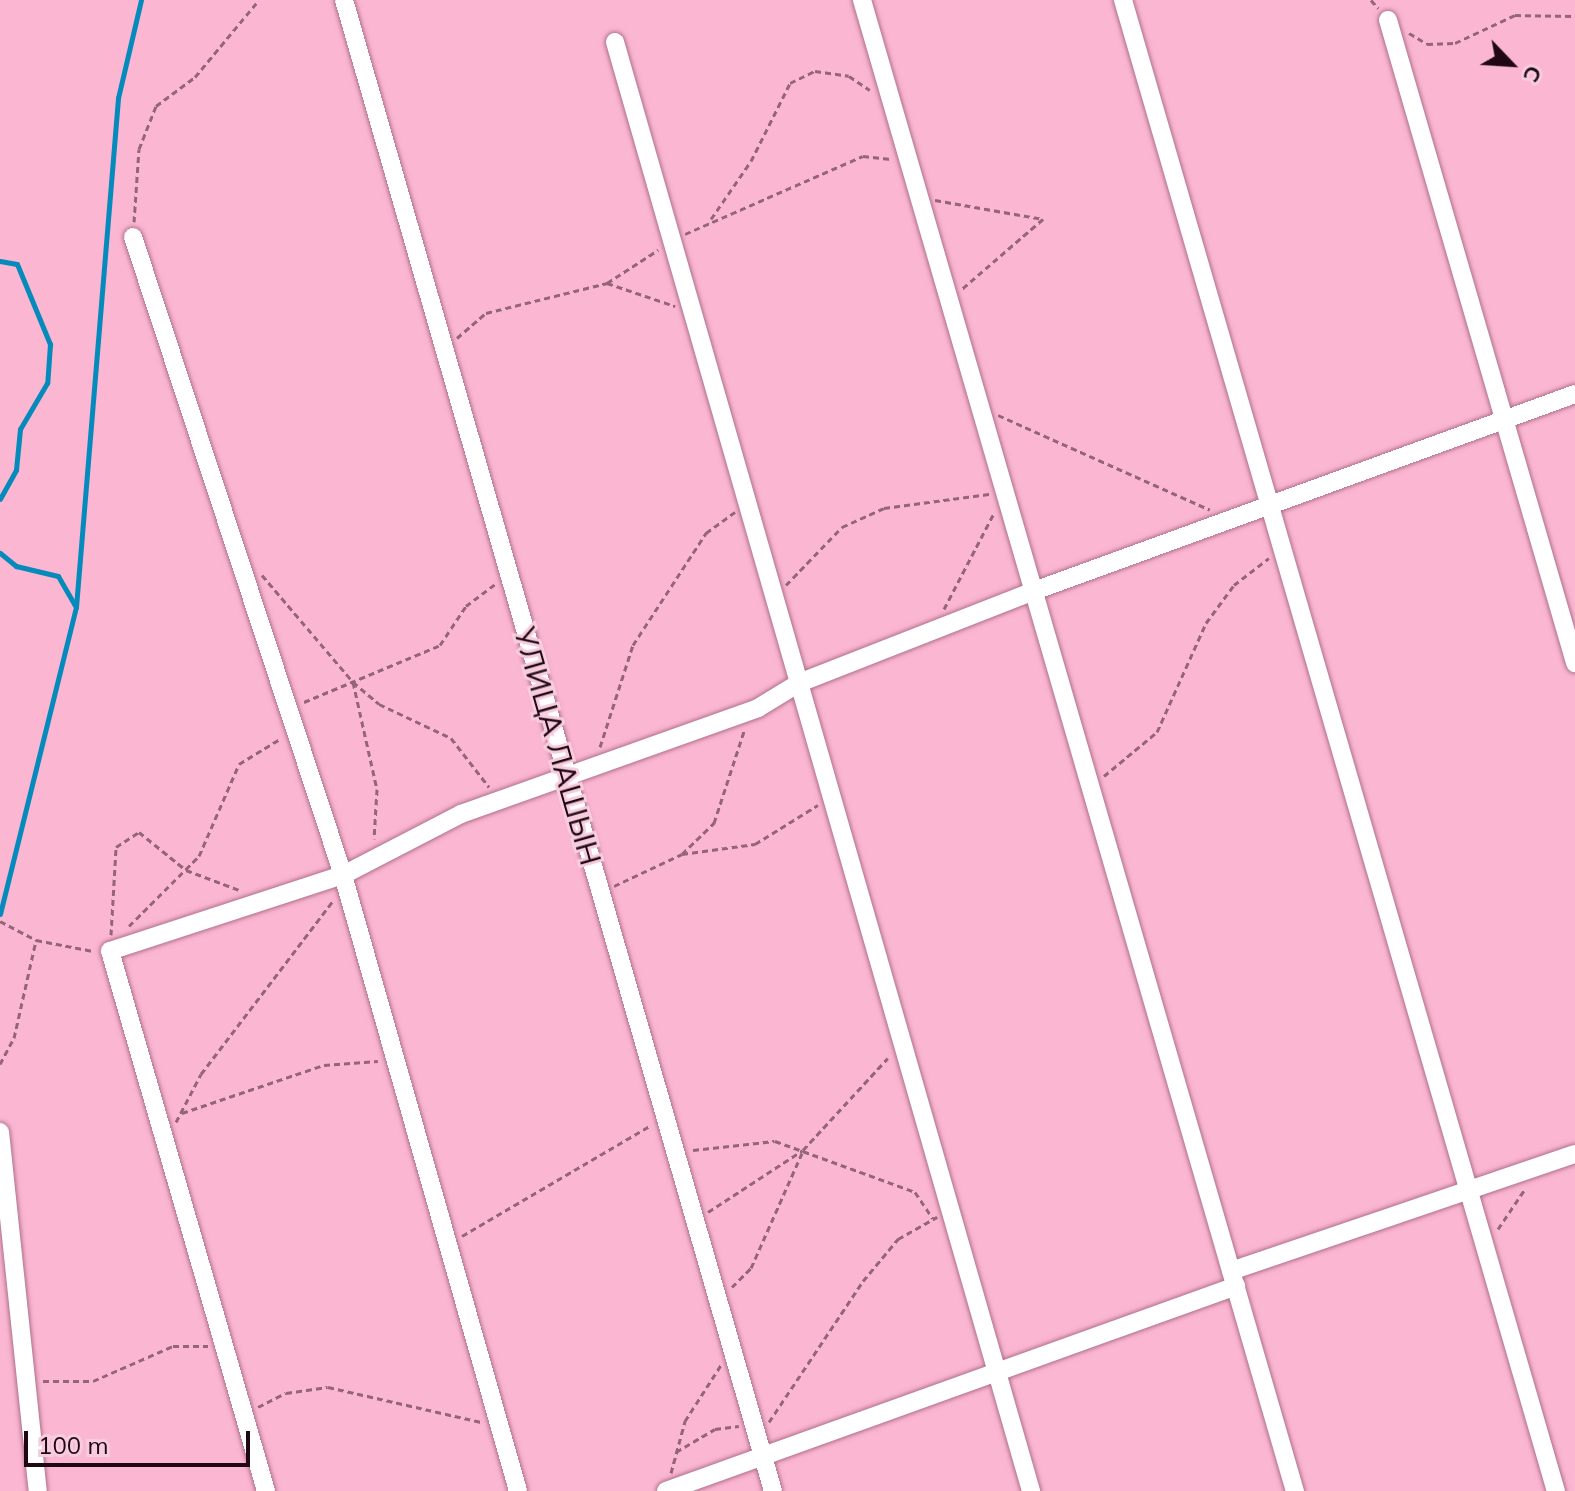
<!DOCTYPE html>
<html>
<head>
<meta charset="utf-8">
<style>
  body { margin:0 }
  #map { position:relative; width:1575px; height:1491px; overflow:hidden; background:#fbb6d2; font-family:Mulish,sans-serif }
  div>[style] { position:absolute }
  .stream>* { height:5px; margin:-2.5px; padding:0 2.5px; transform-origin:2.5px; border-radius:2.5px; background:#048abb }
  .path>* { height:3px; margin-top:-1.5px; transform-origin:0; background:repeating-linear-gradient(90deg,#946478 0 6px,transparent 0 10px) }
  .roads { filter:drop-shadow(0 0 2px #b0708b) drop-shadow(0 0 2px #b0708b) }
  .minor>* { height:18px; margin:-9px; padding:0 9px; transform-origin:9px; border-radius:9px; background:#fff }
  span { translate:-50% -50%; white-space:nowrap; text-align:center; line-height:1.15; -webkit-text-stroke:6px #f7ccdd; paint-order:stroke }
  .street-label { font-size:30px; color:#1f0813 }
  .north { position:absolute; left:1471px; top:24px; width:80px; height:80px; -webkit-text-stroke:6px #f7ccdd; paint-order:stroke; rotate:115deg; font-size:22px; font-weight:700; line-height:32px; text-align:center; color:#1f0813 }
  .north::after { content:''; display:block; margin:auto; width:28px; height:36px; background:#1f0813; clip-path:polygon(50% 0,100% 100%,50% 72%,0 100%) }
  .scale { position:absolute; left:24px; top:1431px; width:226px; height:36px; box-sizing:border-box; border:4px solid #1f0813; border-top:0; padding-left:10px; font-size:24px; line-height:28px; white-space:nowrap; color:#1f0813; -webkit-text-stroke:6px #f7ccdd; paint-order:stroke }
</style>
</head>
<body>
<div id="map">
  <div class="stream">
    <i style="left:0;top:261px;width:17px;rotate:10deg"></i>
    <i style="left:17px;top:264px;width:87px;rotate:67.6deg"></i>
    <i style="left:50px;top:344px;width:39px;rotate:94deg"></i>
    <i style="left:47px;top:383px;width:53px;rotate:120.4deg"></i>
    <i style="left:20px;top:429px;width:41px;rotate:95.6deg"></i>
    <i style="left:16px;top:470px;width:33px;rotate:119deg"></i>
    <i style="left:0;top:553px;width:21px;rotate:39deg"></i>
    <i style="left:16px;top:566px;width:43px;rotate:13.4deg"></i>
    <i style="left:58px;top:576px;width:34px;rotate:60deg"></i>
    <i style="left:0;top:914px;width:316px;rotate:-76.1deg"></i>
    <i style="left:76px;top:607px;width:511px;rotate:-85.28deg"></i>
    <i style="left:118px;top:98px;width:101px;rotate:-76.8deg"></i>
  </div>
  <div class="path">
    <i style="left:1371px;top:0;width:11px;rotate:49deg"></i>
    <i style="left:1409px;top:33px;width:21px;rotate:31deg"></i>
    <i style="left:1427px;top:44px;width:28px;rotate:-2deg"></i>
    <i style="left:1455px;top:43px;width:66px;rotate:-25deg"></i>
    <i style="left:1515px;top:15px;width:60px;rotate:1deg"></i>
    <i style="left:935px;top:200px;width:110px;rotate:10deg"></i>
    <i style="left:1043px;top:219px;width:107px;rotate:139.2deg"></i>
    <i style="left:711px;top:219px;width:70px;rotate:-55.4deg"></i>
    <i style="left:751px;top:161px;width:87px;rotate:-63.4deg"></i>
    <i style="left:790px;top:83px;width:28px;rotate:-26deg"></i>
    <i style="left:815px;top:71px;width:34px;rotate:8deg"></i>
    <i style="left:849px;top:76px;width:25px;rotate:34deg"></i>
    <i style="left:134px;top:222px;width:73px;rotate:-86.1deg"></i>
    <i style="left:139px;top:149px;width:46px;rotate:-68.4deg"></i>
    <i style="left:156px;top:106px;width:49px;rotate:-36.6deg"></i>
    <i style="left:195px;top:77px;width:100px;rotate:-50.3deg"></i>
    <i style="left:685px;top:234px;width:194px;rotate:-23.7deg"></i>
    <i style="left:863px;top:156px;width:30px;rotate:6deg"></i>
    <i style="left:607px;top:283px;width:72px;rotate:18.7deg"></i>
    <i style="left:457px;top:338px;width:38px;rotate:-41deg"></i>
    <i style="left:486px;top:313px;width:125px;rotate:-13.9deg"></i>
    <i style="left:607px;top:283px;width:61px;rotate:-32.9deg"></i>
    <i style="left:998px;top:415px;width:232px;rotate:24.1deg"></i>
    <i style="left:262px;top:575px;width:140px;rotate:49.6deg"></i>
    <i style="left:353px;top:682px;width:34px;rotate:40deg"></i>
    <i style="left:379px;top:704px;width:80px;rotate:25.3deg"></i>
    <i style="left:451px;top:738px;width:62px;rotate:52.2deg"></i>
    <i style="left:786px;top:585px;width:81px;rotate:-46deg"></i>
    <i style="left:842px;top:527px;width:46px;rotate:-24.3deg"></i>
    <i style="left:884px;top:508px;width:106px;rotate:-7.6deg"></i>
    <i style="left:944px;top:609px;width:108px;rotate:-62.5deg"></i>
    <i style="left:353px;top:682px;width:110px;rotate:77.4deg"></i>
    <i style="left:377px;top:789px;width:50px;rotate:93.4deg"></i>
    <i style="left:304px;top:702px;width:147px;rotate:-22.7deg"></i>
    <i style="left:440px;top:645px;width:47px;rotate:-56.3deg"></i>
    <i style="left:466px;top:606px;width:38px;rotate:-37deg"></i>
    <i style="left:600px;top:747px;width:107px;rotate:-72.1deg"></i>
    <i style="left:633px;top:645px;width:134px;rotate:-56.9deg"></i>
    <i style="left:706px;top:533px;width:36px;rotate:-36deg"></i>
    <i style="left:1104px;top:776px;width:69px;rotate:-39.7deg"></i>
    <i style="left:1157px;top:732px;width:120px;rotate:-65.8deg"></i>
    <i style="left:1206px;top:623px;width:47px;rotate:-53.6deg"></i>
    <i style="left:1234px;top:585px;width:44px;rotate:-37.6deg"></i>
    <i style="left:682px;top:854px;width:74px;rotate:-7.8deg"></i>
    <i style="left:755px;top:844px;width:74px;rotate:-31.8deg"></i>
    <i style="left:614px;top:886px;width:75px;rotate:-25.2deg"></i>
    <i style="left:682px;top:854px;width:45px;rotate:-44.1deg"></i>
    <i style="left:714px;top:823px;width:97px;rotate:-71.9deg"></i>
    <i style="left:0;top:921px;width:41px;rotate:27.8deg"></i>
    <i style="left:36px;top:940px;width:58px;rotate:10.9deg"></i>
    <i style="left:129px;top:926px;width:99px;rotate:-45deg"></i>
    <i style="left:199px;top:856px;width:100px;rotate:-66.5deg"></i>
    <i style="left:239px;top:764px;width:48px;rotate:-31.4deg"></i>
    <i style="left:111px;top:935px;width:88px;rotate:-86.7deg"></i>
    <i style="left:116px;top:847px;width:27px;rotate:-33deg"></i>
    <i style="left:139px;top:832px;width:60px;rotate:39deg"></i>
    <i style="left:186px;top:870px;width:60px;rotate:20.6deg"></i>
    <i style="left:0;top:1064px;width:30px;rotate:-62deg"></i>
    <i style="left:14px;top:1038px;width:100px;rotate:-77.3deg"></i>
    <i style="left:182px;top:1113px;width:150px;rotate:-18.7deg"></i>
    <i style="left:324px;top:1065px;width:54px;rotate:-4.2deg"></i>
    <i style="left:176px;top:1122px;width:54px;rotate:-62.5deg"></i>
    <i style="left:201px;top:1074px;width:218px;rotate:-52.7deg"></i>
    <i style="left:693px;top:1150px;width:82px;rotate:-6.3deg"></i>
    <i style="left:775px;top:1141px;width:149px;rotate:20deg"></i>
    <i style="left:915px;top:1192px;width:32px;rotate:56deg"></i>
    <i style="left:708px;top:1212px;width:113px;rotate:-33.1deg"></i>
    <i style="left:803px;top:1150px;width:125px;rotate:-47.3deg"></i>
    <i style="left:1498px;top:1229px;width:48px;rotate:-56deg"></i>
    <i style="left:462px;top:1236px;width:219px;rotate:-30.4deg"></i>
    <i style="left:732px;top:1287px;width:27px;rotate:-45deg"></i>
    <i style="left:751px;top:1268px;width:126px;rotate:-66.1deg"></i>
    <i style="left:43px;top:1381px;width:50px"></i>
    <i style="left:93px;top:1381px;width:87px;rotate:-23.6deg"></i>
    <i style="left:173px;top:1346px;width:35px"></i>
    <i style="left:258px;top:1407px;width:31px;rotate:-27deg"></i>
    <i style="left:286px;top:1393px;width:42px;rotate:-8.1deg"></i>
    <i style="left:328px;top:1387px;width:157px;rotate:12.9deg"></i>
    <i style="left:769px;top:1422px;width:169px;rotate:-56.3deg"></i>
    <i style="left:863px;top:1281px;width:55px;rotate:-50.2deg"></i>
    <i style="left:898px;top:1239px;width:45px;rotate:-29.4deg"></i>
    <i style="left:676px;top:1452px;width:45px;rotate:-30.5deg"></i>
    <i style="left:715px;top:1429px;width:24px;rotate:-7deg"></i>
    <i style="left:671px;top:1473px;width:54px;rotate:-74.9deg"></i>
    <i style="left:685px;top:1421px;width:67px;rotate:-57.3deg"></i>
  </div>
  <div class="roads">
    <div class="minor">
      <i style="left:344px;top:0;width:1551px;rotate:73.95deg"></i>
      <i style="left:862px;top:0;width:1553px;rotate:73.81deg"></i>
      <i style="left:1123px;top:0;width:1553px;rotate:73.81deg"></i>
      <i style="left:1388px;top:20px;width:670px;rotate:73.78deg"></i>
      <i style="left:615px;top:42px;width:1508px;rotate:73.98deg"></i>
      <i style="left:133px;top:237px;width:672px;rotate:71.78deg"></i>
      <i style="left:343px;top:875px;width:640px;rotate:74.14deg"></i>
      <i style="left:0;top:1132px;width:361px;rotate:84deg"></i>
      <i style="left:1231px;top:1271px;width:363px;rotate:-18.8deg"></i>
      <i style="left:266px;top:1491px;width:562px;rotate:-106.11deg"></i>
      <i style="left:110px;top:951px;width:245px;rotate:-18.1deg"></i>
      <i style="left:343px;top:875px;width:133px;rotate:-27.3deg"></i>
      <i style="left:461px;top:814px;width:315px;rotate:-19.6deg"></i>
      <i style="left:758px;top:708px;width:48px;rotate:-31.4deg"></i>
      <i style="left:799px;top:683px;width:252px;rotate:-21.4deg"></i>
      <i style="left:1034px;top:591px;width:576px;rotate:-20.01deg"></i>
      <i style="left:666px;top:1491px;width:606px;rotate:-19.78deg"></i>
    </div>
  </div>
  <div class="street-label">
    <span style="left:558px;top:746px;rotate:74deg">УЛИЦА ЛАШЫН</span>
  </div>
  <div class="north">С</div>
  <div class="scale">100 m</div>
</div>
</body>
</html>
